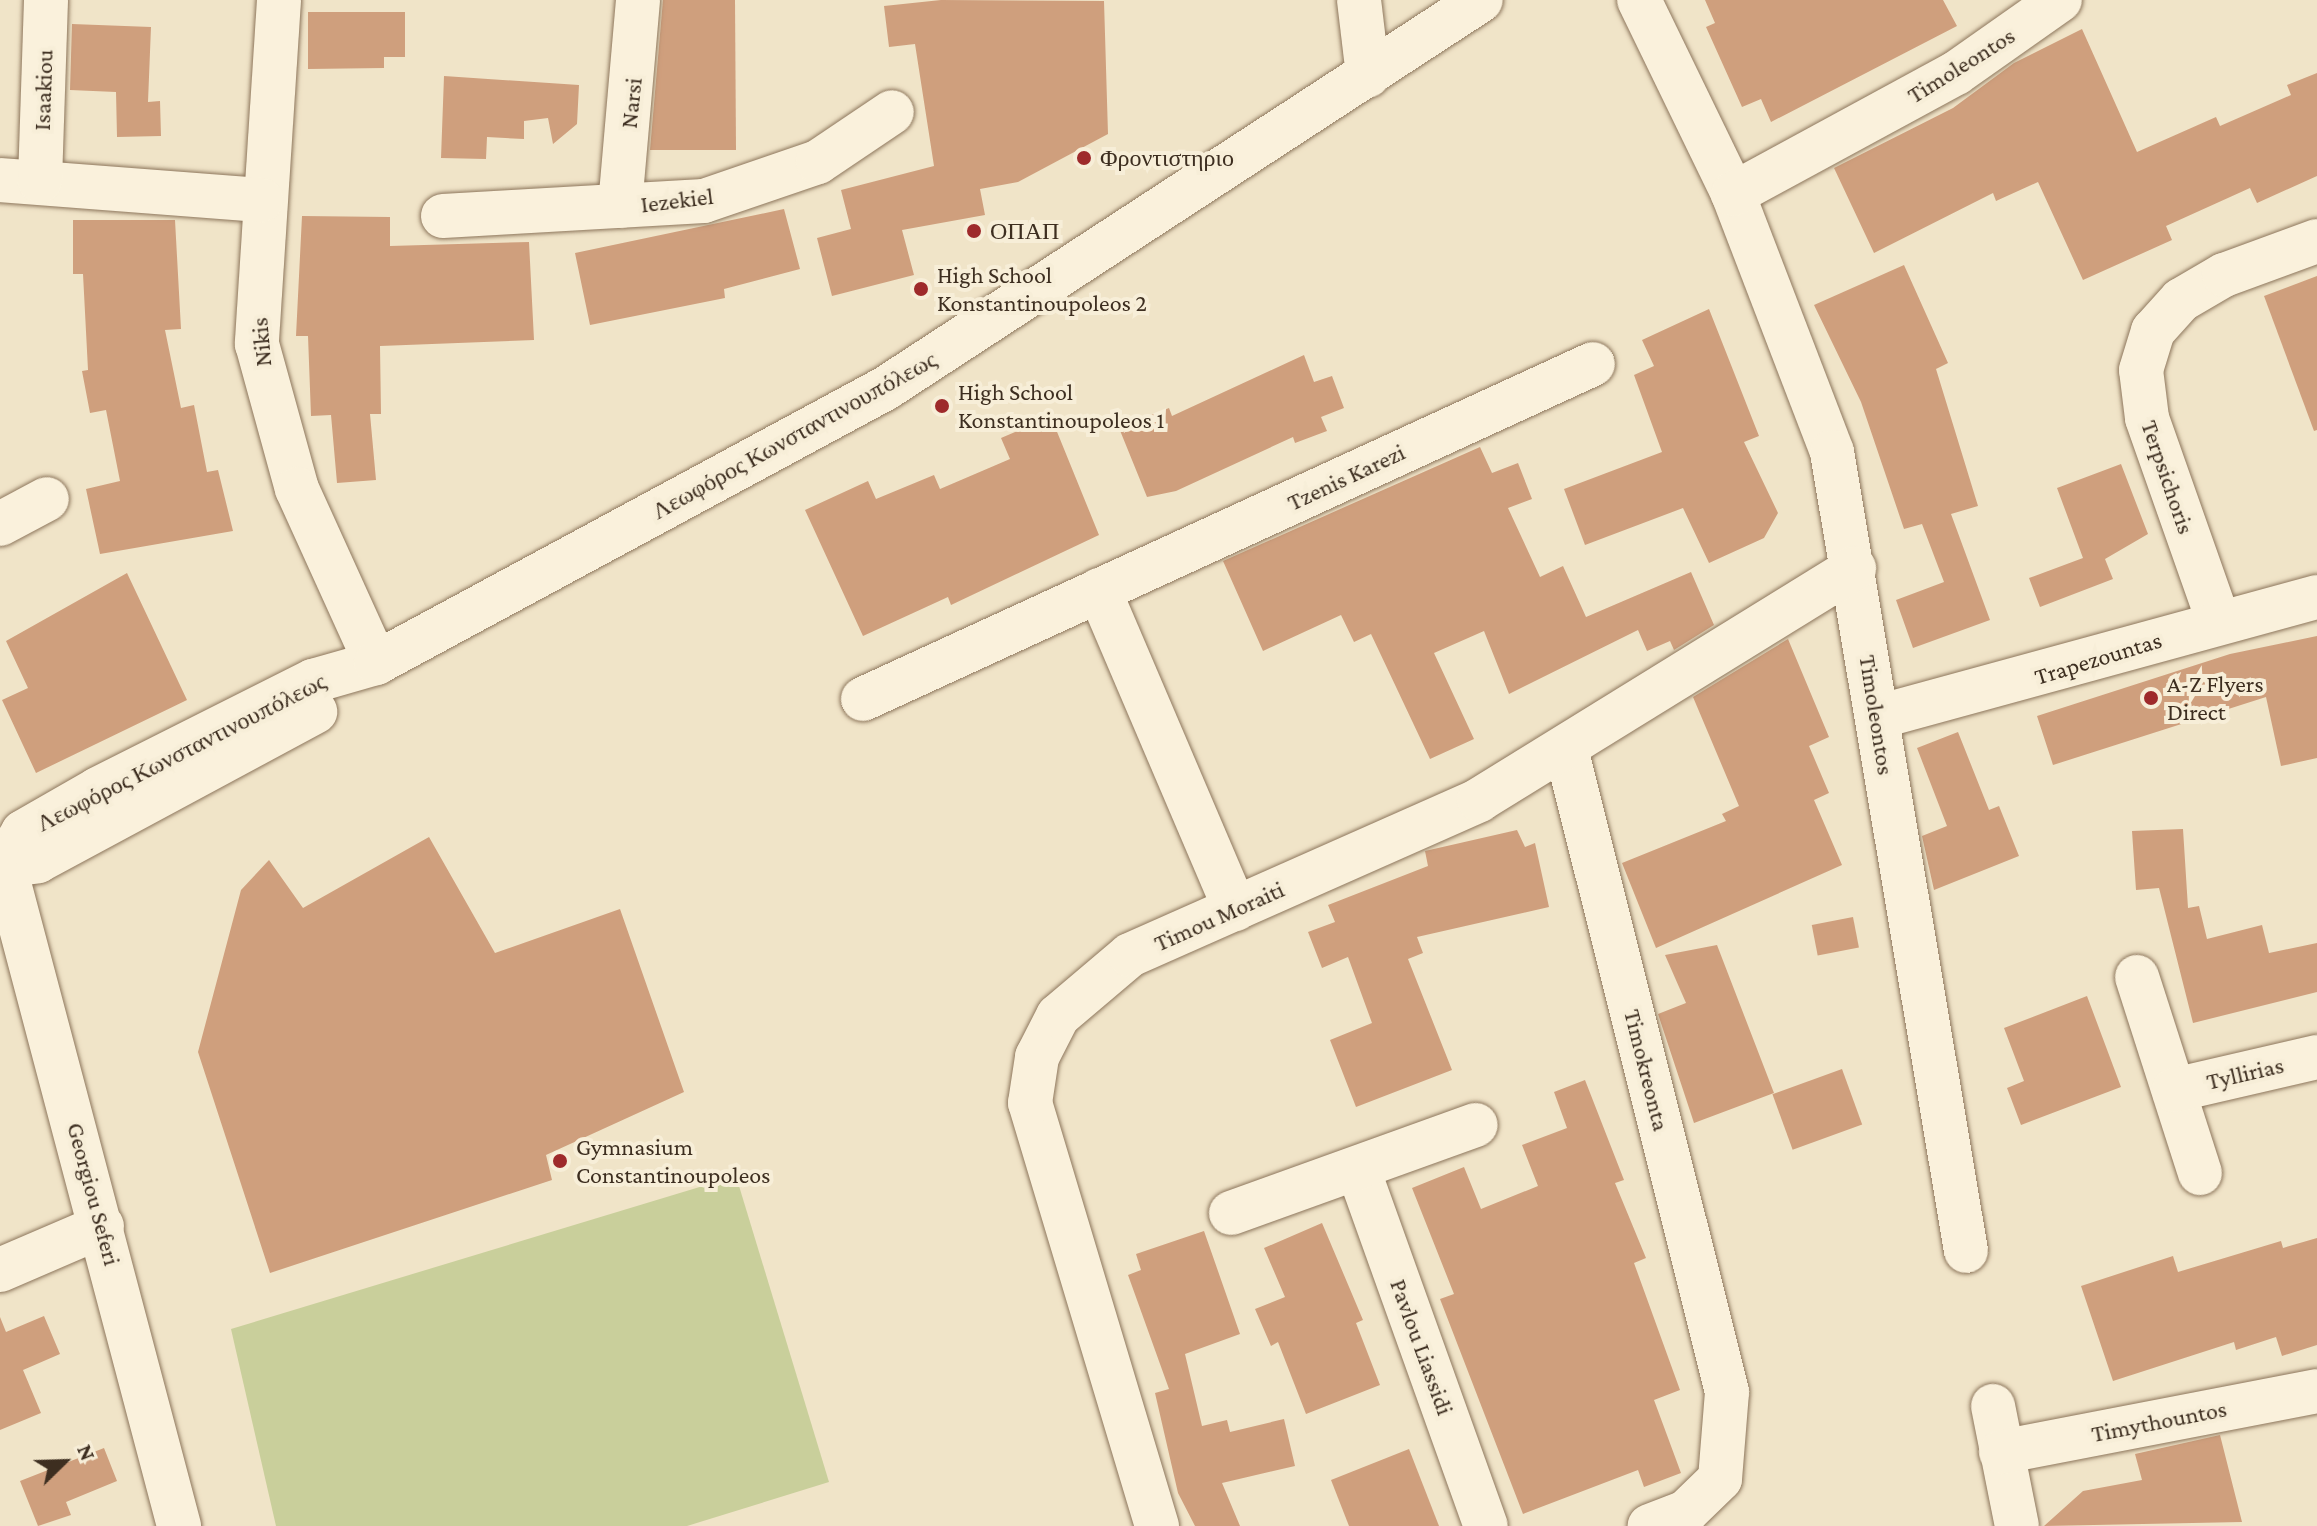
<!DOCTYPE html>
<html>
<head>
<meta charset="utf-8">
<style>
  body { margin:0 }
  #map { position:relative; width:2317px; height:1526px; overflow:hidden; background:#f0e4c8; font-family:"Crimson Pro",serif }
  div>[style] { position:absolute }
  .green>* { inset:0; background:#c9cf9b }
  .building>* { inset:0; background:#cf9f7d; transform-origin:0 0 }
  .roads { filter:drop-shadow(0 0 2px #8d765c) drop-shadow(0 0 2px #8d765c) }
  .minor>* { height:44px; margin:-22px; padding:0 22px; transform-origin:22px; border-radius:22px; background:#faf1dc }
  .dots>* { width:22px; height:22px; translate:-50% -50%; box-sizing:border-box; border:4px solid #f7eed8; border-radius:50% }
  span { translate:-50% -50%; white-space:nowrap; text-align:center; line-height:1.15; -webkit-text-stroke:8px #f7eed8; paint-order:stroke }
  .street-label { font-size:24px; color:#3d2e20 }
  .poi-label { font-size:24px; color:#3d2e20 }
  .left { translate:0 -50%; text-align:left }
  .north { position:absolute; left:24px; top:1422px; width:80px; height:80px; -webkit-text-stroke:6px #f7eed8; paint-order:stroke; rotate:67deg; font-size:22px; font-weight:700; line-height:32px; text-align:center; color:#3d2e20 }
  .north::after { content:''; display:block; margin:auto; width:28px; height:36px; background:#3d2e20; clip-path:polygon(50% 0,100% 100%,50% 72%,0 100%) }
</style>
</head>
<body>
<div id="map">
  <div class="green">
    <i style="clip-path:polygon(736px 1176px,829px 1482px,687px 1526px,276px 1526px,231px 1329px)"></i>
  </div>
  <div class="building">
    <i style="clip-path:polygon(663px 0,735px 0,736px 150px,650px 150px)"></i>
    <i style="clip-path:polygon(941px 0,1104px 1px,1108px 134px,1018px 182px,980px 189px,985px 215px,902px 230px,914px 275px,832px 296px,817px 238px,851px 229px,841px 190px,934px 166px,915px 44px,889px 47px,884px 6px)"></i>
    <i style="clip-path:polygon(1705px 0,1943px 0,1957px 26px,1771px 122px,1761px 99px,1742px 107px,1706px 27px,1715px 23px)"></i>
    <i style="clip-path:polygon(308px 12px,405px 12px,405px 57px,384px 57px,384px 68px,308px 69px)"></i>
    <i style="clip-path:polygon(72px 24px,151px 27px,148px 102px,160px 101px,161px 136px,117px 137px,116px 92px,70px 90px)"></i>
    <i style="clip-path:polygon(2082px 29px,2137px 152px,2216px 117px,2220px 126px,2291px 95px,2287px 85px,2317px 73px,2317px 176px,2257px 203px,2250px 188px,2166px 226px,2172px 240px,2083px 280px,2038px 182px,1996px 201px,1993px 193px,1874px 253px,1834px 168px,1953px 108px,2014px 63px)"></i>
    <i style="clip-path:polygon(444px 76px,579px 85px,577px 124px,553px 144px,548px 118px,524px 121px,524px 139px,487px 137px,486px 159px,441px 158px)"></i>
    <i style="clip-path:polygon(784px 209px,800px 269px,724px 289px,725px 298px,590px 325px,575px 253px)"></i>
    <i style="clip-path:polygon(302px 216px,390px 217px,390px 246px,529px 242px,534px 340px,380px 346px,381px 414px,370px 414px,376px 480px,337px 483px,331px 415px,311px 416px,308px 336px,296px 336px)"></i>
    <i style="clip-path:polygon(73px 220px,175px 220px,181px 329px,165px 330px,181px 408px,194px 405px,207px 472px,218px 470px,233px 531px,100px 554px,86px 489px,120px 481px,106px 410px,90px 413px,82px 371px,88px 370px,83px 274px,73px 274px)"></i>
    <i style="clip-path:polygon(1904px 265px,1948px 363px,1936px 369px,1978px 506px,1951px 514px,1990px 620px,1913px 648px,1896px 600px,1944px 582px,1922px 524px,1904px 529px,1861px 402px,1814px 305px)"></i>
    <i style="clip-path:polygon(2317px 276px,2317px 430px,2314px 431px,2264px 296px)"></i>
    <i style="clip-path:polygon(1709px 309px,1759px 436px,1744px 442px,1778px 513px,1764px 538px,1709px 563px,1683px 508px,1585px 545px,1564px 489px,1662px 452px,1634px 375px,1654px 366px,1642px 340px)"></i>
    <i style="clip-path:polygon(1304px 355px,1314px 382px,1332px 376px,1344px 408px,1321px 417px,1327px 431px,1295px 443px,1293px 437px,1176px 491px,1147px 497px,1119px 428px,1169px 408px,1172px 416px)"></i>
    <i style="clip-path:polygon(1051px 417px,1099px 535px,951px 605px,948px 597px,863px 636px,805px 510px,868px 481px,876px 499px,934px 475px,940px 489px,1010px 459px,1001px 438px)"></i>
    <i style="clip-path:polygon(1480px 447px,1492px 473px,1518px 463px,1532px 499px,1508px 508px,1540px 577px,1563px 566px,1586px 617px,1691px 572px,1714px 625px,1674px 650px,1670px 641px,1647px 651px,1638px 630px,1509px 694px,1484px 631px,1434px 653px,1474px 739px,1430px 759px,1371px 634px,1354px 642px,1341px 615px,1263px 651px,1223px 561px)"></i>
    <i style="clip-path:polygon(2121px 464px,2148px 534px,2105px 559px,2113px 579px,2040px 607px,2029px 578px,2083px 558px,2057px 488px)"></i>
    <i style="clip-path:polygon(127px 573px,187px 700px,36px 773px,2px 700px,28px 688px,6px 641px)"></i>
    <i style="clip-path:polygon(2317px 636px,2317px 758px,2281px 766px,2266px 697px,2053px 765px,2037px 716px,2230px 654px)"></i>
    <i style="clip-path:polygon(1788px 639px,1829px 737px,1809px 746px,1829px 793px,1814px 800px,1842px 865px,1656px 948px,1622px 863px,1726px 821px,1722px 814px,1739px 806px,1693px 697px)"></i>
    <i style="clip-path:polygon(1958px 732px,1989px 810px,1999px 806px,2019px 856px,1934px 890px,1922px 836px,1947px 826px,1917px 748px)"></i>
    <i style="clip-path:polygon(2183px 829px,2188px 908px,2199px 906px,2207px 939px,2262px 925px,2269px 953px,2317px 943px,2317px 992px,2193px 1023px,2159px 888px,2136px 890px,2132px 831px)"></i>
    <i style="clip-path:polygon(1517px 830px,1525px 847px,1535px 843px,1549px 907px,1417px 937px,1423px 953px,1408px 959px,1452px 1070px,1356px 1107px,1330px 1040px,1372px 1023px,1348px 957px,1322px 968px,1308px 932px,1335px 922px,1328px 905px,1428px 866px,1425px 851px)"></i>
    <i style="clip-path:polygon(429px 837px,495px 953px,620px 909px,684px 1092px,546px 1155px,552px 1180px,270px 1273px,198px 1052px,241px 890px,269px 860px,303px 908px)"></i>
    <i style="left:1853px;top:917px;width:31px;height:42px;rotate:79deg"></i>
    <i style="clip-path:polygon(1717px 945px,1774px 1093px,1694px 1123px,1658px 1014px,1686px 1003px,1665px 955px)"></i>
    <i style="clip-path:polygon(2087px 996px,2121px 1087px,2021px 1125px,2007px 1088px,2024px 1081px,2004px 1028px)"></i>
    <i style="left:1842px;top:1069px;width:59px;height:74px;rotate:70deg"></i>
    <i style="clip-path:polygon(1585px 1080px,1624px 1180px,1615px 1183px,1646px 1258px,1634px 1263px,1680px 1390px,1654px 1400px,1681px 1473px,1644px 1487px,1638px 1470px,1523px 1514px,1440px 1299px,1454px 1294px,1412px 1188px,1464px 1167px,1481px 1209px,1538px 1186px,1522px 1145px,1567px 1128px,1554px 1092px)"></i>
    <i style="clip-path:polygon(1322px 1223px,1363px 1320px,1356px 1323px,1380px 1385px,1306px 1414px,1278px 1342px,1271px 1346px,1255px 1309px,1285px 1297px,1264px 1248px)"></i>
    <i style="clip-path:polygon(1204px 1231px,1240px 1334px,1185px 1354px,1202px 1426px,1227px 1420px,1230px 1432px,1284px 1419px,1295px 1466px,1222px 1483px,1240px 1526px,1195px 1526px,1178px 1493px,1155px 1393px,1169px 1389px,1128px 1275px,1141px 1270px,1136px 1254px)"></i>
    <i style="clip-path:polygon(2317px 1238px,2317px 1345px,2282px 1356px,2276px 1337px,2236px 1350px,2234px 1342px,2113px 1381px,2081px 1286px,2173px 1256px,2178px 1272px,2281px 1241px,2283px 1248px)"></i>
    <i style="clip-path:polygon(44px 1316px,60px 1354px,23px 1370px,41px 1413px,0 1430px,0 1317px,6px 1332px)"></i>
    <i style="clip-path:polygon(2220px 1435px,2242px 1522px,2044px 1526px,2083px 1491px,2142px 1480px,2135px 1454px)"></i>
    <i style="clip-path:polygon(104px 1448px,117px 1481px,66px 1502px,71px 1515px,38px 1526px,20px 1481px)"></i>
    <i style="clip-path:polygon(1409px 1449px,1439px 1526px,1349px 1526px,1331px 1480px)"></i>
  </div>
  <div class="roads">
    <div class="minor">
      <i style="left:279px;top:0;width:345px;rotate:93.7deg"></i>
      <i style="left:257px;top:344px;width:150px;rotate:74.6deg"></i>
      <i style="left:297px;top:489px;width:191px;rotate:65.6deg"></i>
      <i style="left:1359px;top:0;width:76px;rotate:83.2deg"></i>
      <i style="left:1639px;top:0;width:216px;rotate:64.1deg"></i>
      <i style="left:1733px;top:194px;width:276px;rotate:69deg"></i>
      <i style="left:1832px;top:452px;width:810px;rotate:80.48deg"></i>
      <i style="left:0;top:180px;width:262px;rotate:4.4deg"></i>
      <i style="left:40px;top:181px;width:181px;rotate:-88.1deg"></i>
      <i style="left:1733px;top:194px;width:254px;rotate:-28.5deg"></i>
      <i style="left:1956px;top:73px;width:127px;rotate:-35.1deg"></i>
      <i style="left:620px;top:206px;width:207px;rotate:-85deg"></i>
      <i style="left:443px;top:216px;width:261px;rotate:-3.3deg"></i>
      <i style="left:704px;top:201px;width:120px;rotate:-18.9deg"></i>
      <i style="left:818px;top:162px;width:89px;rotate:-34deg"></i>
      <i style="left:0;top:524px;width:53px;rotate:-28deg"></i>
      <i style="left:1099px;top:590px;width:347px;rotate:66.9deg"></i>
      <i style="left:2218px;top:620px;width:214px;rotate:-109.4deg"></i>
      <i style="left:2147px;top:418px;width:48px;rotate:-97.1deg"></i>
      <i style="left:2141px;top:370px;width:41px;rotate:-72.9deg"></i>
      <i style="left:2153px;top:331px;width:42px;rotate:-47.9deg"></i>
      <i style="left:2181px;top:300px;width:50px;rotate:-30.2deg"></i>
      <i style="left:2224px;top:275px;width:99px;rotate:-20.1deg"></i>
      <i style="left:863px;top:699px;width:803px;rotate:-24.65deg"></i>
      <i style="left:1878px;top:717px;width:455px;rotate:-15.3deg"></i>
      <i style="left:1566px;top:749px;width:663px;rotate:75.94deg"></i>
      <i style="left:1727px;top:1392px;width:87px;rotate:94.6deg"></i>
      <i style="left:1720px;top:1479px;width:47px;rotate:135.9deg"></i>
      <i style="left:1686px;top:1512px;width:39px;rotate:159deg"></i>
      <i style="left:4px;top:864px;width:37px;rotate:-59deg"></i>
      <i style="left:23px;top:832px;width:86px;rotate:-29.8deg"></i>
      <i style="left:98px;top:789px;width:241px;rotate:-26.7deg"></i>
      <i style="left:313px;top:681px;width:66px;rotate:-15.9deg"></i>
      <i style="left:376px;top:663px;width:579px;rotate:-28.33deg"></i>
      <i style="left:886px;top:388px;width:710px;rotate:-33.11deg"></i>
      <i style="left:4px;top:864px;width:685px;rotate:75.19deg"></i>
      <i style="left:0;top:866px;width:38px;rotate:-7deg"></i>
      <i style="left:38px;top:861px;width:315px;rotate:-28.3deg"></i>
      <i style="left:2137px;top:977px;width:206px;rotate:72.2deg"></i>
      <i style="left:2174px;top:1090px;width:147px;rotate:-13deg"></i>
      <i style="left:1358px;top:1169px;width:379px;rotate:70.3deg"></i>
      <i style="left:1231px;top:1213px;width:260px;rotate:-19.8deg"></i>
      <i style="left:0;top:1270px;width:111px;rotate:-23.3deg"></i>
      <i style="left:1993px;top:1406px;width:122px;rotate:78.7deg"></i>
      <i style="left:2001px;top:1452px;width:322px;rotate:-10.9deg"></i>
      <i style="left:1157px;top:1526px;width:442px;rotate:-106.7deg"></i>
      <i style="left:1030px;top:1103px;width:47px;rotate:-81.3deg"></i>
      <i style="left:1037px;top:1057px;width:46px;rotate:-62.9deg"></i>
      <i style="left:1058px;top:1016px;width:94px;rotate:-40.3deg"></i>
      <i style="left:1130px;top:955px;width:382px;rotate:-23.9deg"></i>
      <i style="left:1479px;top:800px;width:441px;rotate:-31.7deg"></i>
    </div>
  </div>
  <div class="dots">
    <i style="left:1084px;top:158px;background:#9e2a2b"></i>
    <i style="left:974px;top:231px;background:#9e2a2b"></i>
    <i style="left:921px;top:289px;background:#9e2a2b"></i>
    <i style="left:942px;top:406px;background:#9e2a2b"></i>
    <i style="left:2151px;top:698px;background:#9e2a2b"></i>
    <i style="left:560px;top:1161px;background:#9e2a2b"></i>
  </div>
  <div class="street-label">
    <span style="left:1961px;top:65px;rotate:-32deg">Timoleontos</span>
    <span style="left:43px;top:90px;rotate:-88deg">Isaakiou</span>
    <span style="left:631px;top:103px;rotate:-84deg">Narsi</span>
    <span style="left:677px;top:200px;rotate:-7deg">Iezekiel</span>
    <span style="left:261px;top:342px;rotate:-95deg">Nikis</span>
    <span style="left:794px;top:435px;rotate:-29deg">Λεωφόρος Κωνσταντινουπόλεως</span>
    <span style="left:1346px;top:477px;rotate:-25deg">Tzenis Karezi</span>
    <span style="left:2168px;top:477px;rotate:71deg">Terpsichoris</span>
    <span style="left:2098px;top:658px;rotate:-17deg">Trapezountas</span>
    <span style="left:1877px;top:715px;rotate:81deg">Timoleontos</span>
    <span style="left:181px;top:752px;rotate:-27deg">Λεωφόρος Κωνσταντινουπόλεως</span>
    <span style="left:1219px;top:916px;rotate:-24deg">Timou Moraiti</span>
    <span style="left:1647px;top:1070px;rotate:76deg">Timokreonta</span>
    <span style="left:2245px;top:1073px;rotate:-13deg">Tyllirias</span>
    <span style="left:94px;top:1194px;rotate:75deg">Georgiou Seferi</span>
    <span style="left:1422px;top:1347px;rotate:70deg">Pavlou Liassidi</span>
    <span style="left:2159px;top:1421px;rotate:-11deg">Timythountos</span>
  </div>
  <div class="poi-label">
    <span class="left" style="left:1100px;top:158px">Φροντιστηριο</span>
    <span class="left" style="left:990px;top:231px">ΟΠΑΠ</span>
    <span class="left" style="left:937px;top:289px">High School<br>Konstantinoupoleos 2</span>
    <span class="left" style="left:958px;top:406px">High School<br>Konstantinoupoleos 1</span>
    <span class="left" style="left:2167px;top:698px">A-Z Flyers<br>Direct</span>
    <span class="left" style="left:576px;top:1161px">Gymnasium<br>Constantinoupoleos</span>
  </div>
  <div class="north">N</div>
</div>
</body>
</html>
